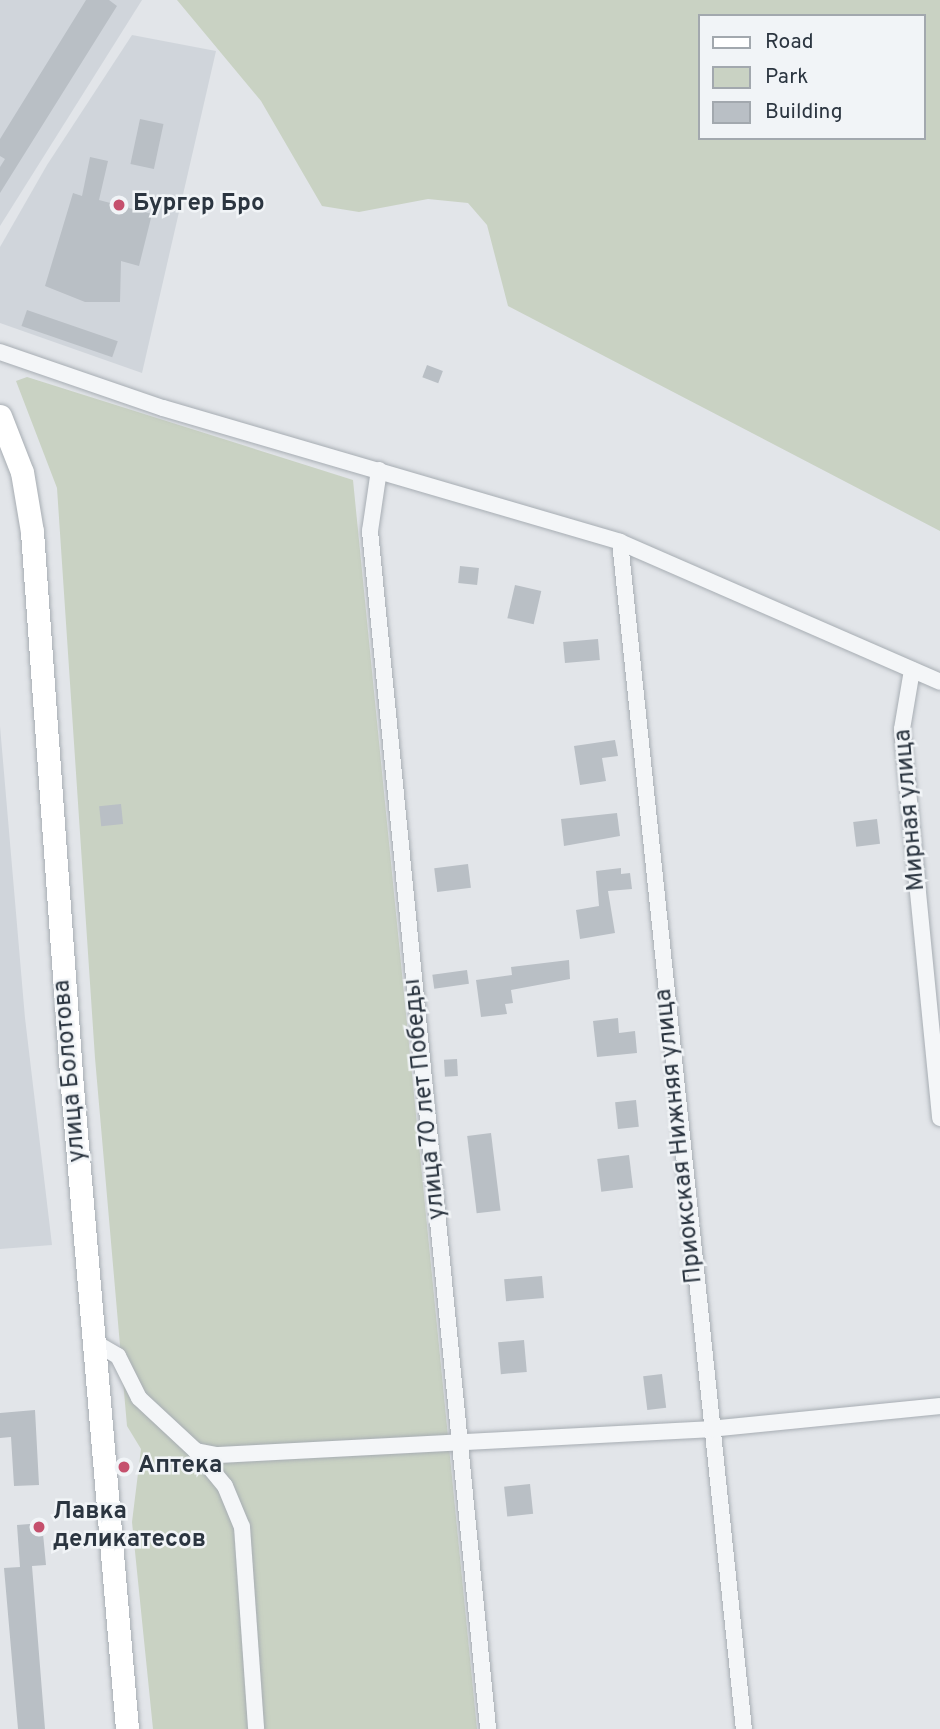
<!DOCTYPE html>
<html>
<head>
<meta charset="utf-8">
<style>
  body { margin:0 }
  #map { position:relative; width:940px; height:1729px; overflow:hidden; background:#e2e5e9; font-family:Overpass,sans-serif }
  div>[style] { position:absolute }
  .built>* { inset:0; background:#d0d5db }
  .green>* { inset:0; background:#c9d2c3 }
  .building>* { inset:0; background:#b9bfc5; transform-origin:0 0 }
  .roads { filter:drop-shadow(0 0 2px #a7adb3) drop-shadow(0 0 2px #a7adb3) }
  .minor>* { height:16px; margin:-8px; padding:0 8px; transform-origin:8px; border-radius:8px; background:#f4f6f8 }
  .secondary>* { height:23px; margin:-11.5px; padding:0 11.5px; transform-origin:11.5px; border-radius:11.5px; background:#fff }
  .dots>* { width:19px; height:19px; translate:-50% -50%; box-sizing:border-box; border:4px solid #f1f4f7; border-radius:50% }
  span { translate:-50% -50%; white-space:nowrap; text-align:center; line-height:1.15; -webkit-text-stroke:5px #f1f4f7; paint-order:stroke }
  .poi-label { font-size:24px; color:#2b3540; font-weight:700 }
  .left { translate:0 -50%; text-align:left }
  .street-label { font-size:24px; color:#2b3540 }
  .legend { position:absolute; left:698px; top:14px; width:228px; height:126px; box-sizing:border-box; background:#f1f4f7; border:2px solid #a2a8ae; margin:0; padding:9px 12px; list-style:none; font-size:21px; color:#2b3540 }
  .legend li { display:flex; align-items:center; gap:14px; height:35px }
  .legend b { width:35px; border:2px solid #a2a8ae }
</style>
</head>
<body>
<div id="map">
  <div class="built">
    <i style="clip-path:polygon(0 0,142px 0,0 226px)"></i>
    <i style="clip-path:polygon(132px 35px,216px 51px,142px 373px,0 323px,0 247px,47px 165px)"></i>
    <i style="clip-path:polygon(0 726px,25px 1018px,52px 1245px,0 1249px)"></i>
  </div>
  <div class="green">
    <i style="clip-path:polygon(evenodd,177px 0,940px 0,940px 531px,508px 306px,487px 225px,468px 203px,428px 199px,359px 212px,322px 206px,261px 101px,177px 0,700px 16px,924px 16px,924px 138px,700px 138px,700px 16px)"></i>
    <i style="clip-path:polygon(27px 377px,353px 480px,477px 1729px,153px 1729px,132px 1522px,141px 1449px,127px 1426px,95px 1058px,57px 488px,16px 381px)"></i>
  </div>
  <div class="building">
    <i style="clip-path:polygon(86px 0,109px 0,117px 6px,0 193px,0 167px,5px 159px,0 156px,0 139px)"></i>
    <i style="left:140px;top:119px;width:24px;height:46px;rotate:12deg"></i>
    <i style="clip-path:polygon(90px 157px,108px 161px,99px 200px,152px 214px,139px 266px,121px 261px,120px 302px,85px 302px,45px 286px,73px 193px,82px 196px)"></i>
    <i style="left:27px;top:310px;width:96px;height:17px;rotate:19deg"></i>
    <i style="left:427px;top:365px;width:17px;height:13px;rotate:21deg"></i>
    <i style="left:460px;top:566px;width:19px;height:17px;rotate:6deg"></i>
    <i style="left:515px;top:585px;width:27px;height:34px;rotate:13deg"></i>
    <i style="left:598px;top:639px;width:21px;height:35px;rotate:85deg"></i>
    <i style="clip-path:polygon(615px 740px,618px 756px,602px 758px,606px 781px,580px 785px,574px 746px)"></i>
    <i style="left:121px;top:804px;width:20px;height:22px;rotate:84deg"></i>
    <i style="clip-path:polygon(617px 813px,620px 836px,564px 846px,561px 819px)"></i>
    <i style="left:877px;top:819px;width:25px;height:24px;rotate:83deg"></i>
    <i style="left:468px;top:864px;width:24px;height:34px;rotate:83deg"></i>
    <i style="clip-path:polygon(621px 868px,621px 874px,630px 873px,632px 889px,608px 891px,615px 933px,580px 939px,576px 910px,599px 906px,596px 871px)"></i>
    <i style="clip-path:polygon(569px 960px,570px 979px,511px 990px,513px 1003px,505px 1004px,507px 1014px,481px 1017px,476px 980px,512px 975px,511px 967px)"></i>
    <i style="left:467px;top:970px;width:14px;height:35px;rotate:82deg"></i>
    <i style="clip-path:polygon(618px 1018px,619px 1033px,635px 1031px,637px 1053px,597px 1057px,593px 1021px)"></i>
    <i style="left:457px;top:1059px;width:17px;height:13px;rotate:87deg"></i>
    <i style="left:636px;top:1100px;width:27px;height:21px;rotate:84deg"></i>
    <i style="left:491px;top:1133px;width:78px;height:24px;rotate:83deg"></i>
    <i style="left:629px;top:1155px;width:33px;height:32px;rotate:83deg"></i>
    <i style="left:542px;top:1276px;width:22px;height:38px;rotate:85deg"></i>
    <i style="left:524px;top:1340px;width:32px;height:26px;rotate:85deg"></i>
    <i style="left:662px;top:1374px;width:34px;height:19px;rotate:83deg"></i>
    <i style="clip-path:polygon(35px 1410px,39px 1485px,14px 1486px,11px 1437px,0 1438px,0 1413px)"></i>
    <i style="left:530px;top:1484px;width:30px;height:26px;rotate:84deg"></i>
    <i style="clip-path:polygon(42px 1523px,46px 1565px,32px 1566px,45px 1729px,18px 1729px,4px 1568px,20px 1567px,17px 1525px)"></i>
  </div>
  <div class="roads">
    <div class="minor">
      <i style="left:0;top:352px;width:172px;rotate:19deg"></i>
      <i style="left:163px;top:408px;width:476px;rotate:16.3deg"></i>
      <i style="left:620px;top:542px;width:349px;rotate:23.6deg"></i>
      <i style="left:379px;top:470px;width:62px;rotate:98.4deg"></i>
      <i style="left:370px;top:531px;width:1204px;rotate:84.37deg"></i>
      <i style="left:620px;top:542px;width:1193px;rotate:84.04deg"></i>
      <i style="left:912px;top:670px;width:60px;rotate:99.6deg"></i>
      <i style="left:902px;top:729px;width:391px;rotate:84.4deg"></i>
      <i style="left:92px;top:1341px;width:30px;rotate:30deg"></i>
      <i style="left:118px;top:1356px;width:47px;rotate:63.4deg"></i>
      <i style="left:139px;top:1398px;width:78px;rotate:42.9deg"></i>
      <i style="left:196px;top:1451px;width:21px;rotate:11deg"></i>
      <i style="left:217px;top:1455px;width:494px;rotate:-3deg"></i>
      <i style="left:710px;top:1429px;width:231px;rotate:-5.7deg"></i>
      <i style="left:196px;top:1451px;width:45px;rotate:50.4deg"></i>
      <i style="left:225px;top:1486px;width:44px;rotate:67.5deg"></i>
      <i style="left:242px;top:1527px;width:202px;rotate:86deg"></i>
    </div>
    <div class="secondary">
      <i style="left:0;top:416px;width:60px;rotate:68.6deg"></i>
      <i style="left:22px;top:472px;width:61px;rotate:80.5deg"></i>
      <i style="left:32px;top:532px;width:556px;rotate:85.88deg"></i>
      <i style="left:72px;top:1087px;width:644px;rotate:85.1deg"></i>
    </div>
  </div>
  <div class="dots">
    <i style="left:119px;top:205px;background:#c5506d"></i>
    <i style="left:124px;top:1467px;background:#c5506d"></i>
    <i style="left:39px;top:1527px;background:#c5506d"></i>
  </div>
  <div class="poi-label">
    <span class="left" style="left:133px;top:205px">Бургер Бро</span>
    <span class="left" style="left:138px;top:1467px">Аптека</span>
    <span class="left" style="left:53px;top:1527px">Лавка<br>деликатесов</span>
  </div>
  <div class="street-label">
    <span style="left:911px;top:810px;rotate:-95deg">Мирная улица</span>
    <span style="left:71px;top:1071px;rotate:-95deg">улица Болотова</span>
    <span style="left:426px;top:1099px;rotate:-96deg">улица 70 лет Победы</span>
    <span style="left:680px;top:1136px;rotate:-96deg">Приокская Нижняя улица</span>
  </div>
  <ul class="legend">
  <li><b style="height:9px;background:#fff"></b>Road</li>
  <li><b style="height:19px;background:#c9d2c3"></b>Park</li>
  <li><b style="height:19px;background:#b9bfc5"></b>Building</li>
  </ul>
</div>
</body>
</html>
